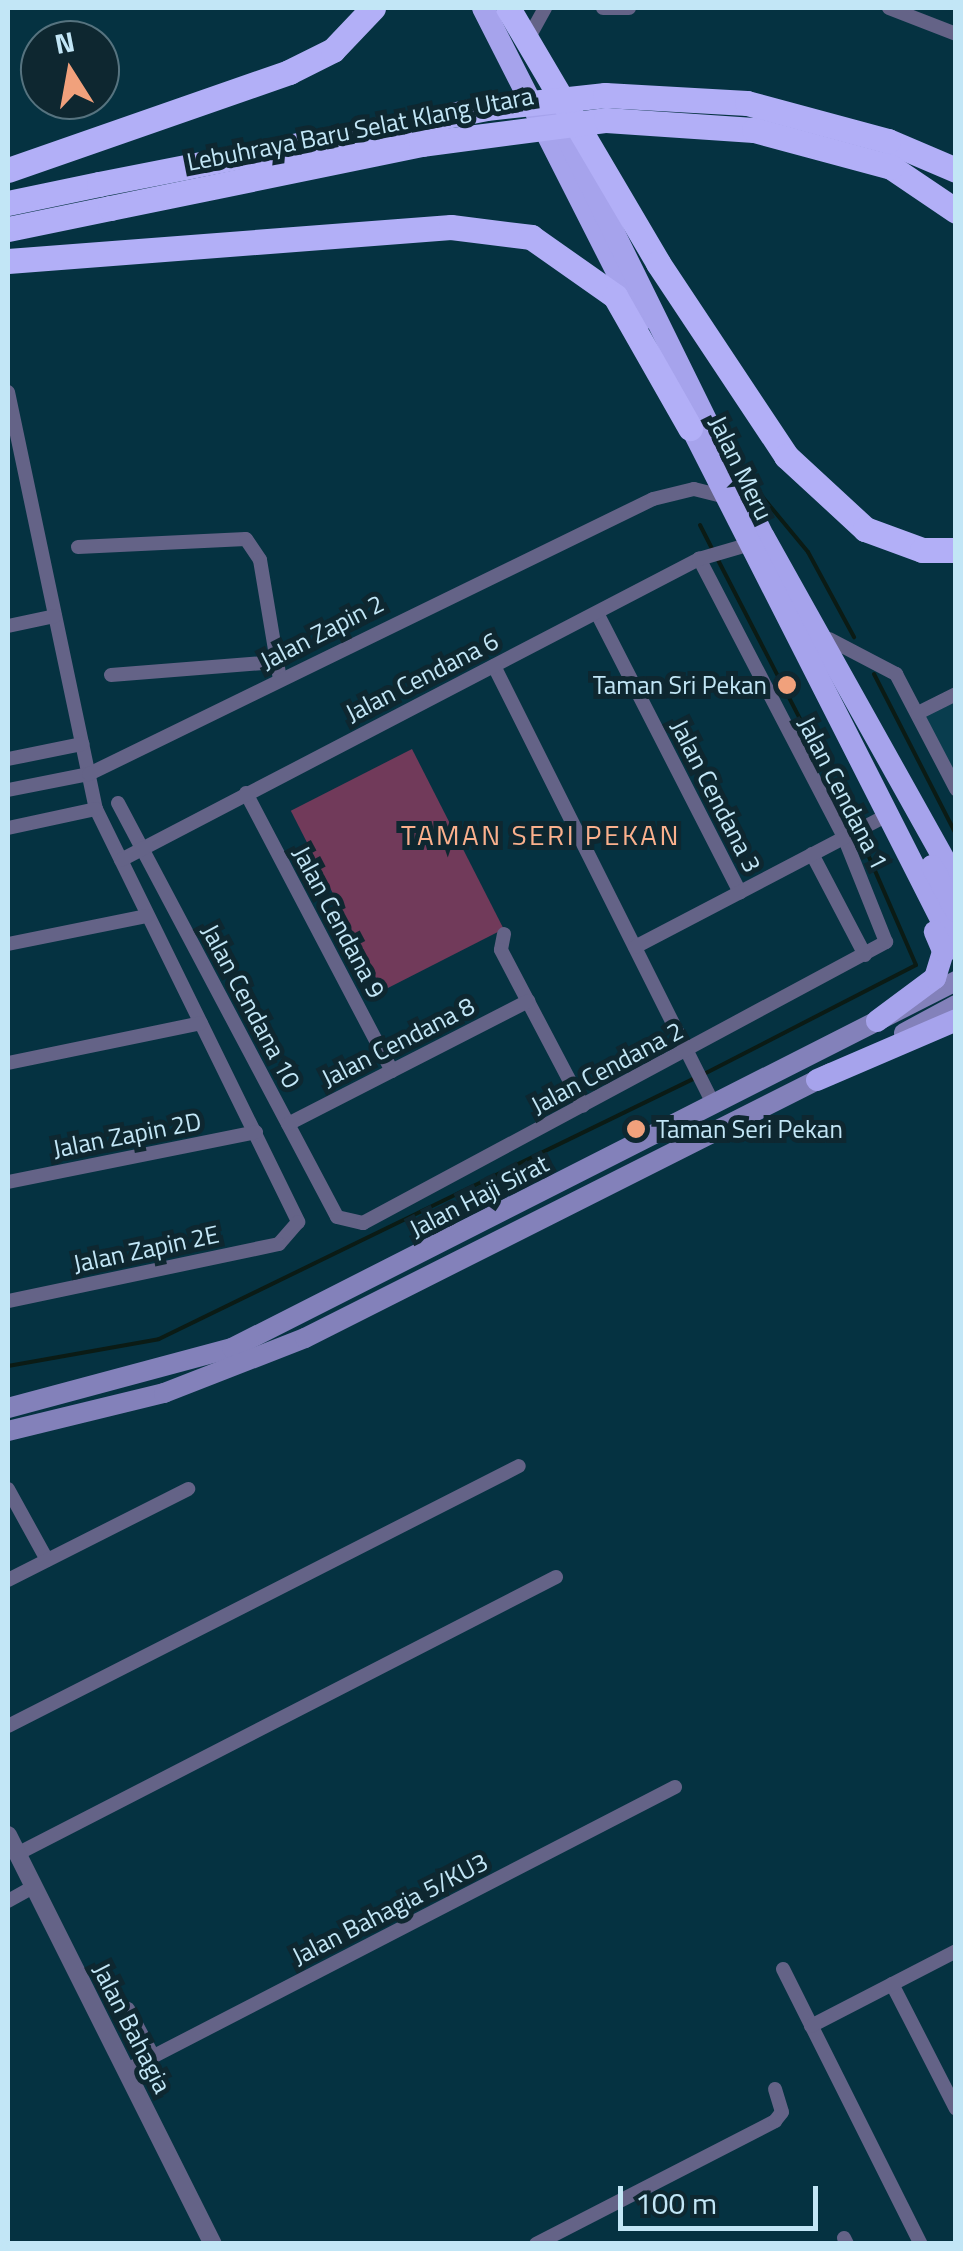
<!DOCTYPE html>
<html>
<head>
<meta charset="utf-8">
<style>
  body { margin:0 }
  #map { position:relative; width:963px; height:2251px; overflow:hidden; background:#053241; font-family:"Titillium Web",sans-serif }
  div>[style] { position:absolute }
  .built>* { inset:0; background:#093d4e }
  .green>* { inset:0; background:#713a5a; transform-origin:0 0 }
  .stream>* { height:4px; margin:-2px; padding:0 2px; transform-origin:2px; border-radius:2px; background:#0b1b15 }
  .minor>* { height:14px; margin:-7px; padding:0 7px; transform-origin:7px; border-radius:7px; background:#646387 }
  .tertiary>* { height:18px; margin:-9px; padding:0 9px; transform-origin:9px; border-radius:9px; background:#646387 }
  .secondary>* { height:20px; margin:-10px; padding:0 10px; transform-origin:10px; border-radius:10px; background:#8381ba }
  .trunk>* { height:22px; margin:-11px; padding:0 11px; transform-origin:11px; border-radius:11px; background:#a6a3ec }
  .motorway>* { height:25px; margin:-12.5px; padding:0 12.5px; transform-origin:12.5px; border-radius:12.5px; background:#b2aff7 }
  .motorway-bridge>* { height:25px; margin:-12.5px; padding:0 12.5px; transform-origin:12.5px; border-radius:12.5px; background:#b2aff7 }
  .dots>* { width:28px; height:28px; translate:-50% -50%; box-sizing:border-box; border:5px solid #0e2730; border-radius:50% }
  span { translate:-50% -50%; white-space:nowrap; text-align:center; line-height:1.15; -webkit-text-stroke:10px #0e2730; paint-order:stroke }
  .street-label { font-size:25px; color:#c2e6f6 }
  .poi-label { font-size:25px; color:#c2e6f6 }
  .right { translate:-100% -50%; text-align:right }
  .left { translate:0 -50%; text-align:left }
  .neighbourhood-label { font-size:28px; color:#fbb08d; letter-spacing:2.5px }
  .frame { position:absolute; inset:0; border:10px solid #c2e6f6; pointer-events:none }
  .north { position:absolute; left:20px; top:20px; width:100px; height:100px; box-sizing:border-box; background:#0e2730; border:2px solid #56737f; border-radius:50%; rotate:349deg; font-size:28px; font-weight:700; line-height:40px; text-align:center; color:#c2e6f6 }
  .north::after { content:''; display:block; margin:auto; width:35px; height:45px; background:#f1a17c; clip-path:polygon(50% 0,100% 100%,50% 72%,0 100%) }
  .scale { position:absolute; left:618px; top:2186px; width:200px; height:45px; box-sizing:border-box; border:5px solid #c2e6f6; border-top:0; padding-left:12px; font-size:30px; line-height:35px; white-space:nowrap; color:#c2e6f6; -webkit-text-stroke:8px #0e2730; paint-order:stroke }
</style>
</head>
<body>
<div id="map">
  <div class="built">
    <i style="clip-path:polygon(955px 700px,955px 778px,925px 716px)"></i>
  </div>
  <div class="green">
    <i style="left:412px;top:749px;width:202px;height:136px;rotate:63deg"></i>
  </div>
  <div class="stream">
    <i style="left:760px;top:494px;width:75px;rotate:50.4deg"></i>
    <i style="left:808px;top:552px;width:97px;rotate:61.6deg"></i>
    <i style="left:700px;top:525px;width:30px;rotate:63deg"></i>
    <i style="left:718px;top:560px;width:290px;rotate:62.7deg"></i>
    <i style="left:874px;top:674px;width:180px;rotate:62.9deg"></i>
    <i style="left:704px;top:1074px;width:238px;rotate:-27.2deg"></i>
    <i style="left:916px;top:965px;width:125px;rotate:-113.5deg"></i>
    <i style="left:8px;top:1366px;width:153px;rotate:-10.1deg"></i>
    <i style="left:159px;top:1339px;width:596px;rotate:-25.96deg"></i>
  </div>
  <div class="minor">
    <i style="left:603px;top:8px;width:26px"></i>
    <i style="left:889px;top:8px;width:72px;rotate:21.2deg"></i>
    <i style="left:529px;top:37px;width:33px;rotate:-61deg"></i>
    <i style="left:8px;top:392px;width:426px;rotate:78.1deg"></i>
    <i style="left:96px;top:809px;width:460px;rotate:63.9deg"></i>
    <i style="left:298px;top:1222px;width:29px;rotate:131deg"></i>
    <i style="left:279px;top:1244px;width:277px;rotate:168.1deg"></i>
    <i style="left:78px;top:547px;width:168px;rotate:-2.7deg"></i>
    <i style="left:246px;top:539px;width:25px;rotate:56deg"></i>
    <i style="left:260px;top:560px;width:121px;rotate:80.5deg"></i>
    <i style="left:597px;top:613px;width:314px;rotate:62.9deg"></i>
    <i style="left:8px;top:626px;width:48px;rotate:-12deg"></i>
    <i style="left:829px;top:639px;width:76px;rotate:27.6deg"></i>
    <i style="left:896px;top:674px;width:130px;rotate:62.4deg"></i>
    <i style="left:494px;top:666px;width:489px;rotate:63.4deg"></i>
    <i style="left:111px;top:675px;width:167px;rotate:-4.5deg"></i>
    <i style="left:918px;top:713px;width:42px;rotate:-26.6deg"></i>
    <i style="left:8px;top:759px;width:76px;rotate:-11.5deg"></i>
    <i style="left:8px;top:790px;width:83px;rotate:-11.2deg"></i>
    <i style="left:89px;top:774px;width:627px;rotate:-25.99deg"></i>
    <i style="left:653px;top:499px;width:42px;rotate:-13.7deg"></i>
    <i style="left:694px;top:489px;width:29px;rotate:14deg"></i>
    <i style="left:246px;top:793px;width:314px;rotate:62.3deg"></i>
    <i style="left:118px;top:803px;width:468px;rotate:62.1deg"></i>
    <i style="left:337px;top:1217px;width:27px;rotate:13deg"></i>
    <i style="left:363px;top:1223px;width:594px;rotate:-28.25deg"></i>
    <i style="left:886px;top:942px;width:113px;rotate:-111.8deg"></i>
    <i style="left:844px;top:837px;width:314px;rotate:-117.5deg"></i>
    <i style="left:8px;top:828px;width:90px;rotate:-12.2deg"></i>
    <i style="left:812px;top:854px;width:114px;rotate:62.3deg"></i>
    <i style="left:121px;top:860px;width:652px;rotate:-27.51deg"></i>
    <i style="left:699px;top:559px;width:50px;rotate:-16.3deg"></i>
    <i style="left:504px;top:934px;width:16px;rotate:101deg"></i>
    <i style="left:501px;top:950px;width:176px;rotate:62.3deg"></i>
    <i style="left:8px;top:944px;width:142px;rotate:-11.4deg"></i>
    <i style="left:635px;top:947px;width:283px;rotate:-27.6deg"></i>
    <i style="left:8px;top:1063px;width:197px;rotate:-11.7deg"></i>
    <i style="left:288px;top:1124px;width:270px;rotate:-27.1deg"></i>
    <i style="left:8px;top:1182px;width:253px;rotate:-11.4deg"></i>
    <i style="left:8px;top:1489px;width:81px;rotate:61.2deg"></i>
    <i style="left:8px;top:1580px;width:202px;rotate:-26.8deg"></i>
    <i style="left:8px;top:1726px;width:573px;rotate:-26.97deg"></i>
    <i style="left:17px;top:1854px;width:606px;rotate:-27.2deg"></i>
    <i style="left:8px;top:1901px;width:29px;rotate:-29deg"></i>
    <i style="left:783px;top:1969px;width:308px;rotate:63.4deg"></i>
    <i style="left:892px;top:1984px;width:140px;rotate:62.9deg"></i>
    <i style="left:128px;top:2009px;width:53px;rotate:62deg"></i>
    <i style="left:811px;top:2026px;width:163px;rotate:-27.3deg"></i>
    <i style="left:125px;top:2071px;width:619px;rotate:-27.31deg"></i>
    <i style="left:844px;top:2238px;width:7px;rotate:63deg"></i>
    <i style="left:536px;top:2244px;width:269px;rotate:-27.2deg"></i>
    <i style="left:775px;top:2121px;width:11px;rotate:-52deg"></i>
    <i style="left:782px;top:2112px;width:24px;rotate:-107deg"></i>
  </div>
  <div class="tertiary">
    <i style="left:8px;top:1835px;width:457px;rotate:63.4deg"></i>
  </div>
  <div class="secondary">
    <i style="left:904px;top:1033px;width:59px;rotate:-28.3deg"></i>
    <i style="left:8px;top:1408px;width:232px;rotate:-15deg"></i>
    <i style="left:232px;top:1348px;width:812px;rotate:-26.88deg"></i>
    <i style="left:8px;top:1431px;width:161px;rotate:-13.7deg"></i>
    <i style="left:164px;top:1393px;width:151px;rotate:-21.3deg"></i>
    <i style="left:305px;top:1338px;width:589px;rotate:-26.74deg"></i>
  </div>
  <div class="trunk">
    <i style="left:483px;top:8px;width:350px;rotate:63.1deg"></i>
    <i style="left:555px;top:113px;width:473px;rotate:63.8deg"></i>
    <i style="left:764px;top:537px;width:394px;rotate:60.8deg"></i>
    <i style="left:684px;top:413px;width:601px;rotate:63.09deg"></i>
    <i style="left:932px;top:866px;width:51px;rotate:61.9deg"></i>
    <i style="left:877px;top:1021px;width:72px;rotate:-36.6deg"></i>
    <i style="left:935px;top:978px;width:28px;rotate:-73deg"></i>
    <i style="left:943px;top:951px;width:21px;rotate:-113deg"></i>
    <i style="left:817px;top:1080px;width:151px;rotate:-23.3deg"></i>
  </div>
  <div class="motorway">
    <i style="left:508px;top:8px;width:296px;rotate:59.5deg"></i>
    <i style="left:658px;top:263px;width:232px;rotate:56.4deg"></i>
    <i style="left:786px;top:456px;width:108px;rotate:42.7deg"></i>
    <i style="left:865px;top:529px;width:61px;rotate:20.2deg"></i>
    <i style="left:922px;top:550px;width:34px"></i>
    <i style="left:888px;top:141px;width:74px;rotate:23.1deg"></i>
    <i style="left:891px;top:167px;width:78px;rotate:34.1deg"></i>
    <i style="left:8px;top:170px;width:298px;rotate:-19.2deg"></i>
    <i style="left:289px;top:72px;width:49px;rotate:-26.6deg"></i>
    <i style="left:333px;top:50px;width:58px;rotate:-46.4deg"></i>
    <i style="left:8px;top:203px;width:93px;rotate:-11.8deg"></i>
    <i style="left:8px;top:229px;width:104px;rotate:-11.6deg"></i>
    <i style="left:8px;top:261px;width:444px;rotate:-4.4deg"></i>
    <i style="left:451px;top:227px;width:81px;rotate:7.1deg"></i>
    <i style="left:531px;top:237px;width:103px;rotate:35.1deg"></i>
    <i style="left:615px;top:296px;width:152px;rotate:60.4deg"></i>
  </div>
  <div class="motorway-bridge">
    <i style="left:99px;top:184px;width:394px;rotate:-11.1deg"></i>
    <i style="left:486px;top:108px;width:120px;rotate:-6.2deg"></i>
    <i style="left:605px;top:95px;width:142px;rotate:3.2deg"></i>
    <i style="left:747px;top:103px;width:146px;rotate:15.1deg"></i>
    <i style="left:110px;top:208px;width:318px;rotate:-11.6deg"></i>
    <i style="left:421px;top:144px;width:187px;rotate:-7.4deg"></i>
    <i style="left:606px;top:120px;width:148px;rotate:3.9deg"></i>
    <i style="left:754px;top:130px;width:142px;rotate:15.1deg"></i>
  </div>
  <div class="dots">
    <i style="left:787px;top:685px;background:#f1a17c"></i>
    <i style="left:636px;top:1129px;background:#f1a17c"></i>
  </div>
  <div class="street-label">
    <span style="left:360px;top:129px;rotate:-11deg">Lebuhraya Baru Selat Klang Utara</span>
    <span style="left:741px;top:468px;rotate:64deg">Jalan Meru</span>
    <span style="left:322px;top:632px;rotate:-27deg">Jalan Zapin 2</span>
    <span style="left:422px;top:677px;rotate:-27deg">Jalan Cendana 6</span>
    <span style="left:843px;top:793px;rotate:63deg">Jalan Cendana 1</span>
    <span style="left:716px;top:796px;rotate:63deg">Jalan Cendana 3</span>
    <span style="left:339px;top:922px;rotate:62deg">Jalan Cendana 9</span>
    <span style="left:251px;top:1006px;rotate:62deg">Jalan Cendana 10</span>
    <span style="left:398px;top:1042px;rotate:-27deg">Jalan Cendana 8</span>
    <span style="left:607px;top:1068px;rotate:-28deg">Jalan Cendana 2</span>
    <span style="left:127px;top:1135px;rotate:-11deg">Jalan Zapin 2D</span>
    <span style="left:479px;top:1196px;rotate:-27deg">Jalan Haji Sirat</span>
    <span style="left:146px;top:1249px;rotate:-12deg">Jalan Zapin 2E</span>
    <span style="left:390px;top:1909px;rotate:-27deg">Jalan Bahagia 5/KU3</span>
    <span style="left:132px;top:2028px;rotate:63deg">Jalan Bahagia</span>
  </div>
  <div class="poi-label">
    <span class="right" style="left:767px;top:685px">Taman Sri Pekan</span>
    <span class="left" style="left:656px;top:1129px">Taman Seri Pekan</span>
  </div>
  <div class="neighbourhood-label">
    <span style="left:541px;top:835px">TAMAN SERI PEKAN</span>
  </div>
  <div class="frame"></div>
  <div class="north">N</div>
  <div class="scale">100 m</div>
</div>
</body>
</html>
